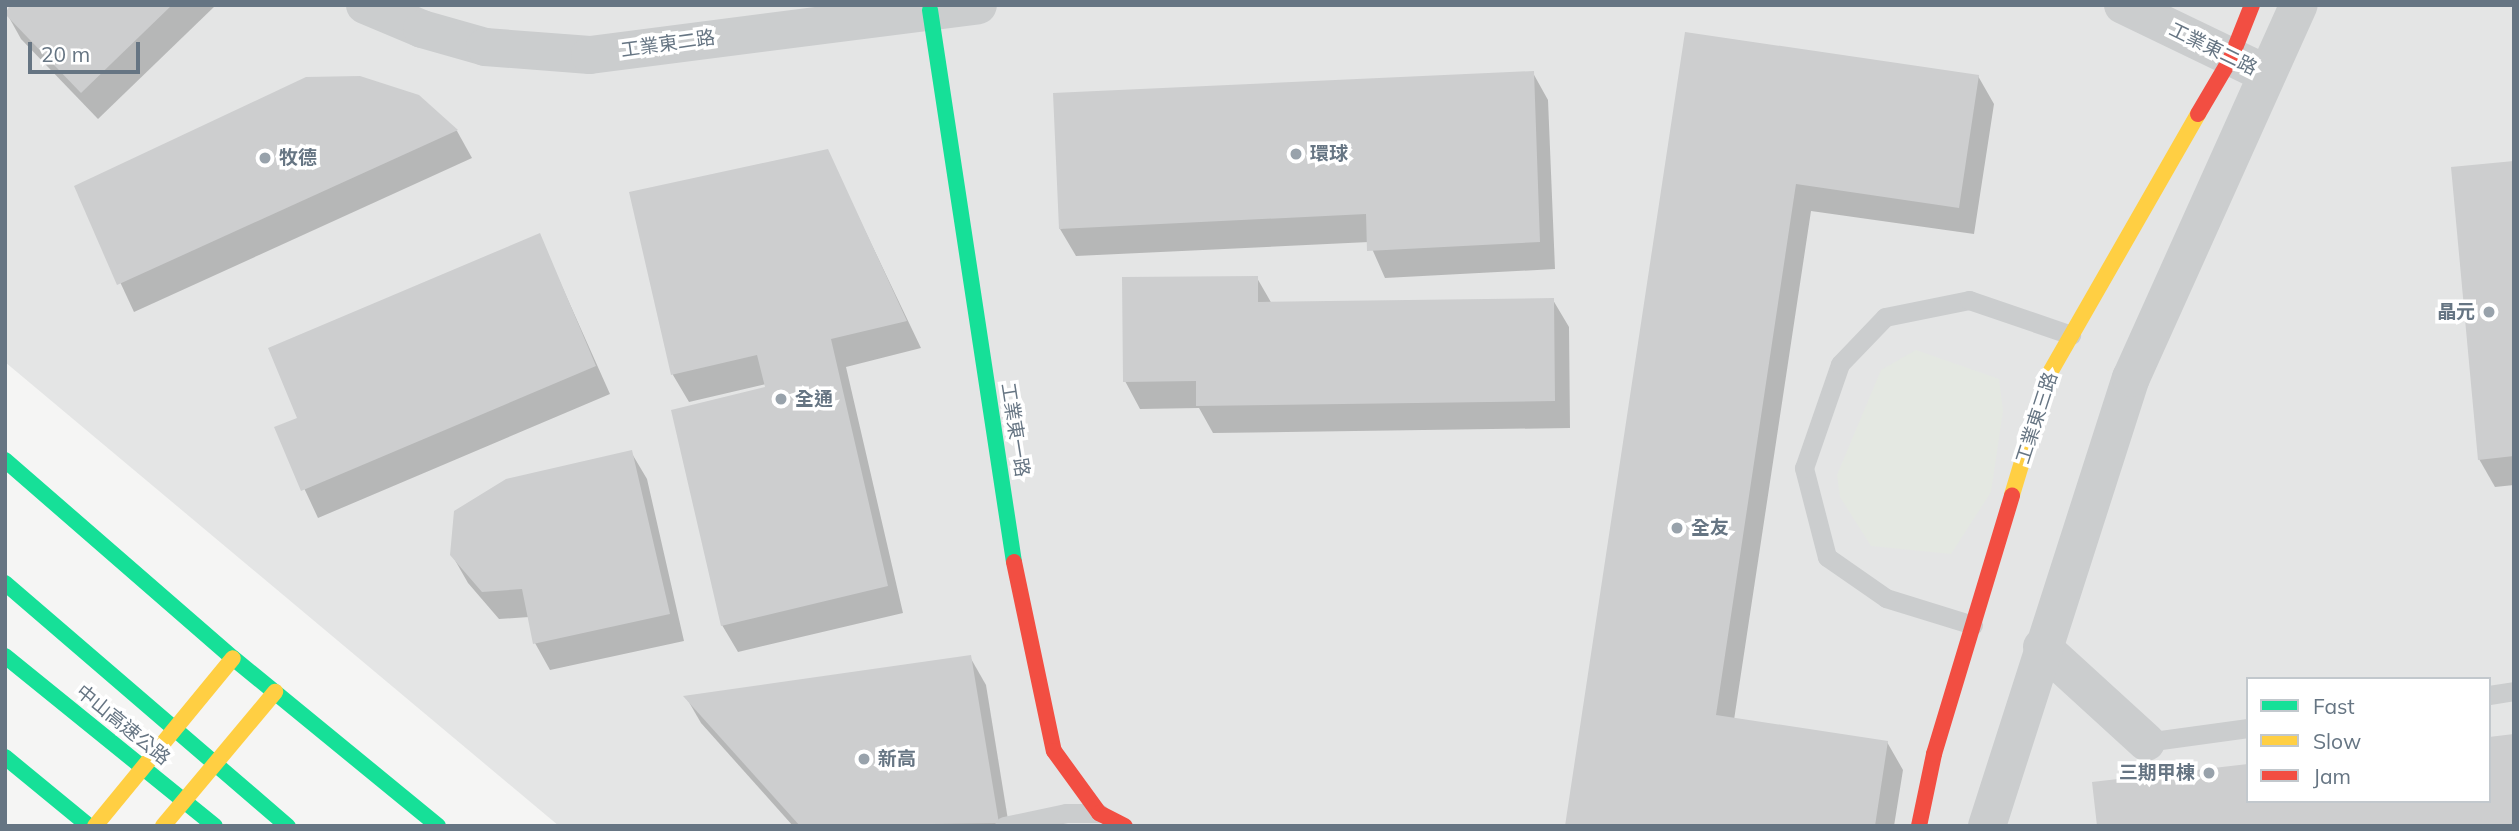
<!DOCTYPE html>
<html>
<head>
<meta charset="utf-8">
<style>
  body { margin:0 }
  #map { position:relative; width:2519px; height:831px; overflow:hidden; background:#f5f5f4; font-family:Mulish,"Noto Sans TC",sans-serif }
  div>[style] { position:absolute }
  .built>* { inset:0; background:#e4e5e5 }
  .green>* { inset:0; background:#e4e8e2 }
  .shadow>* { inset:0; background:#0003 }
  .building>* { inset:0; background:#cdcecf }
  .lane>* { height:19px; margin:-9.5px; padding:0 9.5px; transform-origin:9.5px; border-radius:9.5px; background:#cbcdce }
  .street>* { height:38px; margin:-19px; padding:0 19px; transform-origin:19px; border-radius:19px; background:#cbcdce }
  .fast>* { height:16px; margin:-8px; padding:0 8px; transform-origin:8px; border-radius:8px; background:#16e098 }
  .slow>* { height:16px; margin:-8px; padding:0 8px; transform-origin:8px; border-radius:8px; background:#ffcf43 }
  .jam>* { height:16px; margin:-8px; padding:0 8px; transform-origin:8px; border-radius:8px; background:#f24e42 }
  .dots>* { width:19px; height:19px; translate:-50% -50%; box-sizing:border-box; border:4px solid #fff; border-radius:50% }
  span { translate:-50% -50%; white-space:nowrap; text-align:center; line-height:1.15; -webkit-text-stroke:7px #fff; paint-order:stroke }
  .street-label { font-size:19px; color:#667583 }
  .poi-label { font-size:19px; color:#667583; font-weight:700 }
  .left { translate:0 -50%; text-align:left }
  .right { translate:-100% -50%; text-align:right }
  .frame { position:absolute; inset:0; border:7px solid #667583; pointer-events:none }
  .legend { position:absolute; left:2246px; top:677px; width:245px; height:126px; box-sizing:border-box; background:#fff; border:2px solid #c2c8cd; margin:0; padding:9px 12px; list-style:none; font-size:21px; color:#667583 }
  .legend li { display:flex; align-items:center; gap:14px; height:35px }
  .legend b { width:35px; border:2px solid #c2c8cd }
  .scale { position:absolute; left:28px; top:42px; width:112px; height:32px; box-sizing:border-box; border:4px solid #667583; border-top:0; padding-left:9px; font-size:21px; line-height:24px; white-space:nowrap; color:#667583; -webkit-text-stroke:5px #fff; paint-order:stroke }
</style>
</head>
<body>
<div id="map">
  <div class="built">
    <i style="clip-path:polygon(evenodd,5px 5px,2514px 5px,2514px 826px,559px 826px,5px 362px,5px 5px,2248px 679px,2489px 679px,2489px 801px,2248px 801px,2248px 679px)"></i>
  </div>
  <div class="green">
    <i style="clip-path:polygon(1916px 350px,1999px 379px,2003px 411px,1991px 492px,1951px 554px,1871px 546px,1840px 497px,1837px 475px,1881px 370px)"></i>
  </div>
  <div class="shadow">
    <i style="clip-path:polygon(13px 5px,216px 5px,98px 119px,21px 39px,6px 12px)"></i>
    <i style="clip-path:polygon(1686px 33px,1978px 76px,1994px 104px,1974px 234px,1811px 211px,1734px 720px,1887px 742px,1903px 770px,1894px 826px,1567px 826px)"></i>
    <i style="clip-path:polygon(1533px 73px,1548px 100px,1555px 269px,1385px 278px,1369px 242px,1076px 256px,1060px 229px)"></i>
    <i style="clip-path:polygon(418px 96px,457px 131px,472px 158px,134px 312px,76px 187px)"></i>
    <i style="clip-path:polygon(827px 151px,921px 348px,846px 367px,903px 613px,738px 652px,722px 625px,767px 389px,766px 384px,689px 402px,673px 375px,631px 194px)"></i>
    <i style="clip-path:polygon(2514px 163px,2514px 485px,2495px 487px,2479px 459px)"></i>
    <i style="clip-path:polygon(539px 235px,610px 394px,318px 518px,276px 428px,299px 419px)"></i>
    <i style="clip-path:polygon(1257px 278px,1272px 304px,1553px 300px,1569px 327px,1570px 428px,1213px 433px,1199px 408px,1140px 409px,1125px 381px)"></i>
    <i style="clip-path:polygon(631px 452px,647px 479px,684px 641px,550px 670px,535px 643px,529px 617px,499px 619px,468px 583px,452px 555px)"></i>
    <i style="clip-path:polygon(970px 657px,986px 685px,1009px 826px,793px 826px,701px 723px,686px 697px)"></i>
  </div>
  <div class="building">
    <i style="clip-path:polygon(10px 5px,172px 5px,81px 93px,5px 14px)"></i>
    <i style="clip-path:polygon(1685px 32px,1979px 75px,1959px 208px,1796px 184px,1716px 715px,1888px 741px,1875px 826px,1565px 826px)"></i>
    <i style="clip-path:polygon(1534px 71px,1540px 242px,1367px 251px,1366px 214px,1059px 229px,1053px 93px)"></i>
    <i style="clip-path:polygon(360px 76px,419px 95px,458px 130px,117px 285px,74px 186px,306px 77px)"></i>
    <i style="clip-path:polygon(828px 149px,907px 321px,831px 339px,888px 586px,721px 626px,671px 410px,765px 387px,757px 355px,671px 375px,629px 192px)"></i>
    <i style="clip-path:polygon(2514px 161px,2514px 456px,2478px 460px,2451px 167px)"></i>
    <i style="clip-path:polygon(540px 233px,596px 366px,301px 491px,274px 427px,297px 418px,268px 348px)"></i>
    <i style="clip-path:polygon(1258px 276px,1258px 302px,1554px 298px,1555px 401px,1196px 406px,1196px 381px,1123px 382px,1122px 277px)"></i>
    <i style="clip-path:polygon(632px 450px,670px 614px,533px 644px,522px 589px,482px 592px,450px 555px,454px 511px,506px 479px)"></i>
    <i style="clip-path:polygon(971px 655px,999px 823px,800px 826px,683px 696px)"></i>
    <i style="clip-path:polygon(2514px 734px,2514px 826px,2097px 826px,2092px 782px,2248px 764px,2248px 801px,2489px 801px,2489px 737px)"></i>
  </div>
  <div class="lane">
    <i style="left:1973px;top:625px;width:91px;rotate:-162.8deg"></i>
    <i style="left:1886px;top:598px;width:72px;rotate:-145.2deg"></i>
    <i style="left:1827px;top:557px;width:92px;rotate:-104.5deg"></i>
    <i style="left:1804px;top:468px;width:110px;rotate:-70.9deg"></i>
    <i style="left:1840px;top:364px;width:65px;rotate:-46.2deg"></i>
    <i style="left:1885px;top:317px;width:86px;rotate:-11.4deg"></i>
    <i style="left:1969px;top:300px;width:108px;rotate:18.9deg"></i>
    <i style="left:2489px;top:695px;width:25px;rotate:-9deg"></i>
    <i style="left:2146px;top:742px;width:103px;rotate:-7.8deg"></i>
    <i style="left:1004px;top:826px;width:63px;rotate:-11.8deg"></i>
    <i style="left:1066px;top:813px;width:33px"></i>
  </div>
  <div class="street">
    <i style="left:365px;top:5px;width:62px;rotate:22.8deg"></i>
    <i style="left:422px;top:29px;width:66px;rotate:15.9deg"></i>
    <i style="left:485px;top:47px;width:105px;rotate:4.4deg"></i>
    <i style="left:590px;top:55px;width:391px;rotate:-7.3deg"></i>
    <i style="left:2123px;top:5px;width:152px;rotate:25.7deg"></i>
    <i style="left:2042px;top:647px;width:141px;rotate:42.4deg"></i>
    <i style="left:1987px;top:826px;width:471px;rotate:-72.2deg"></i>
    <i style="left:2131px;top:378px;width:409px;rotate:-65.8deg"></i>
  </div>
  <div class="fast">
    <i style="left:930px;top:10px;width:558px;rotate:81.35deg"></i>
    <i style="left:5px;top:460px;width:302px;rotate:41deg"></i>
    <i style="left:233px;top:658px;width:265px;rotate:39.3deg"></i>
    <i style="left:5px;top:583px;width:373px;rotate:40.7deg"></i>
    <i style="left:5px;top:656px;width:270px;rotate:39deg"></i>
    <i style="left:5px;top:757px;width:109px;rotate:39.4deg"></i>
  </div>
  <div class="slow">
    <i style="left:2012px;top:495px;width:124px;rotate:-73.2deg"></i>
    <i style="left:2048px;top:376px;width:302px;rotate:-60.2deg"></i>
    <i style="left:95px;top:826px;width:217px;rotate:-50.6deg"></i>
    <i style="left:163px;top:826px;width:175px;rotate:-50.1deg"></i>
  </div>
  <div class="jam">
    <i style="left:2198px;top:114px;width:65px;rotate:-59.5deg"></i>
    <i style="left:2231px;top:58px;width:57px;rotate:-68.4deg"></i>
    <i style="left:1014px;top:562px;width:193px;rotate:78.1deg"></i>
    <i style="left:1054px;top:751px;width:77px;rotate:54deg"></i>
    <i style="left:1099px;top:813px;width:29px;rotate:27deg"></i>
    <i style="left:1919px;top:826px;width:74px;rotate:-78.2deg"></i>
    <i style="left:1934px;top:754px;width:270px;rotate:-73.2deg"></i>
  </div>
  <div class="dots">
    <i style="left:1296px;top:154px;background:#98a2ab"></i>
    <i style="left:265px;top:158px;background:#98a2ab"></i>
    <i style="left:2489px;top:312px;background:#98a2ab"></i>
    <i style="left:781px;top:399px;background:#98a2ab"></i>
    <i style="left:1677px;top:528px;background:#98a2ab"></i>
    <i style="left:864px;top:759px;background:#98a2ab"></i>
    <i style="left:2209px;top:773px;background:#98a2ab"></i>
  </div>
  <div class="street-label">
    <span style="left:668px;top:44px;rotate:-8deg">工業東二路</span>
    <span style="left:2213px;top:49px;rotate:26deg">工業東二路</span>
    <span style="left:2037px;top:418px;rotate:-72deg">工業東三路</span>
    <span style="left:1015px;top:430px;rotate:81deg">工業東一路</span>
    <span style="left:123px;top:725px;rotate:39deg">中山高速公路</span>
  </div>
  <div class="poi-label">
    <span class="left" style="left:1310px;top:154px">環球</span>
    <span class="left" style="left:279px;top:158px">牧德</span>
    <span class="right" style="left:2475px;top:312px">晶元</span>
    <span class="left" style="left:795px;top:399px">全通</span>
    <span class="left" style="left:1691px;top:528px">全友</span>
    <span class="left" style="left:878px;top:759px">新高</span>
    <span class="right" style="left:2195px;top:773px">三期甲棟</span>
  </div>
  <div class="frame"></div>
  <ul class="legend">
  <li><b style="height:9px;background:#16e098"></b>Fast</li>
  <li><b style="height:9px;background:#ffcf43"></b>Slow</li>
  <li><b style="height:9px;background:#f24e42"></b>Jam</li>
  </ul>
  <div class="scale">20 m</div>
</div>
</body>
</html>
